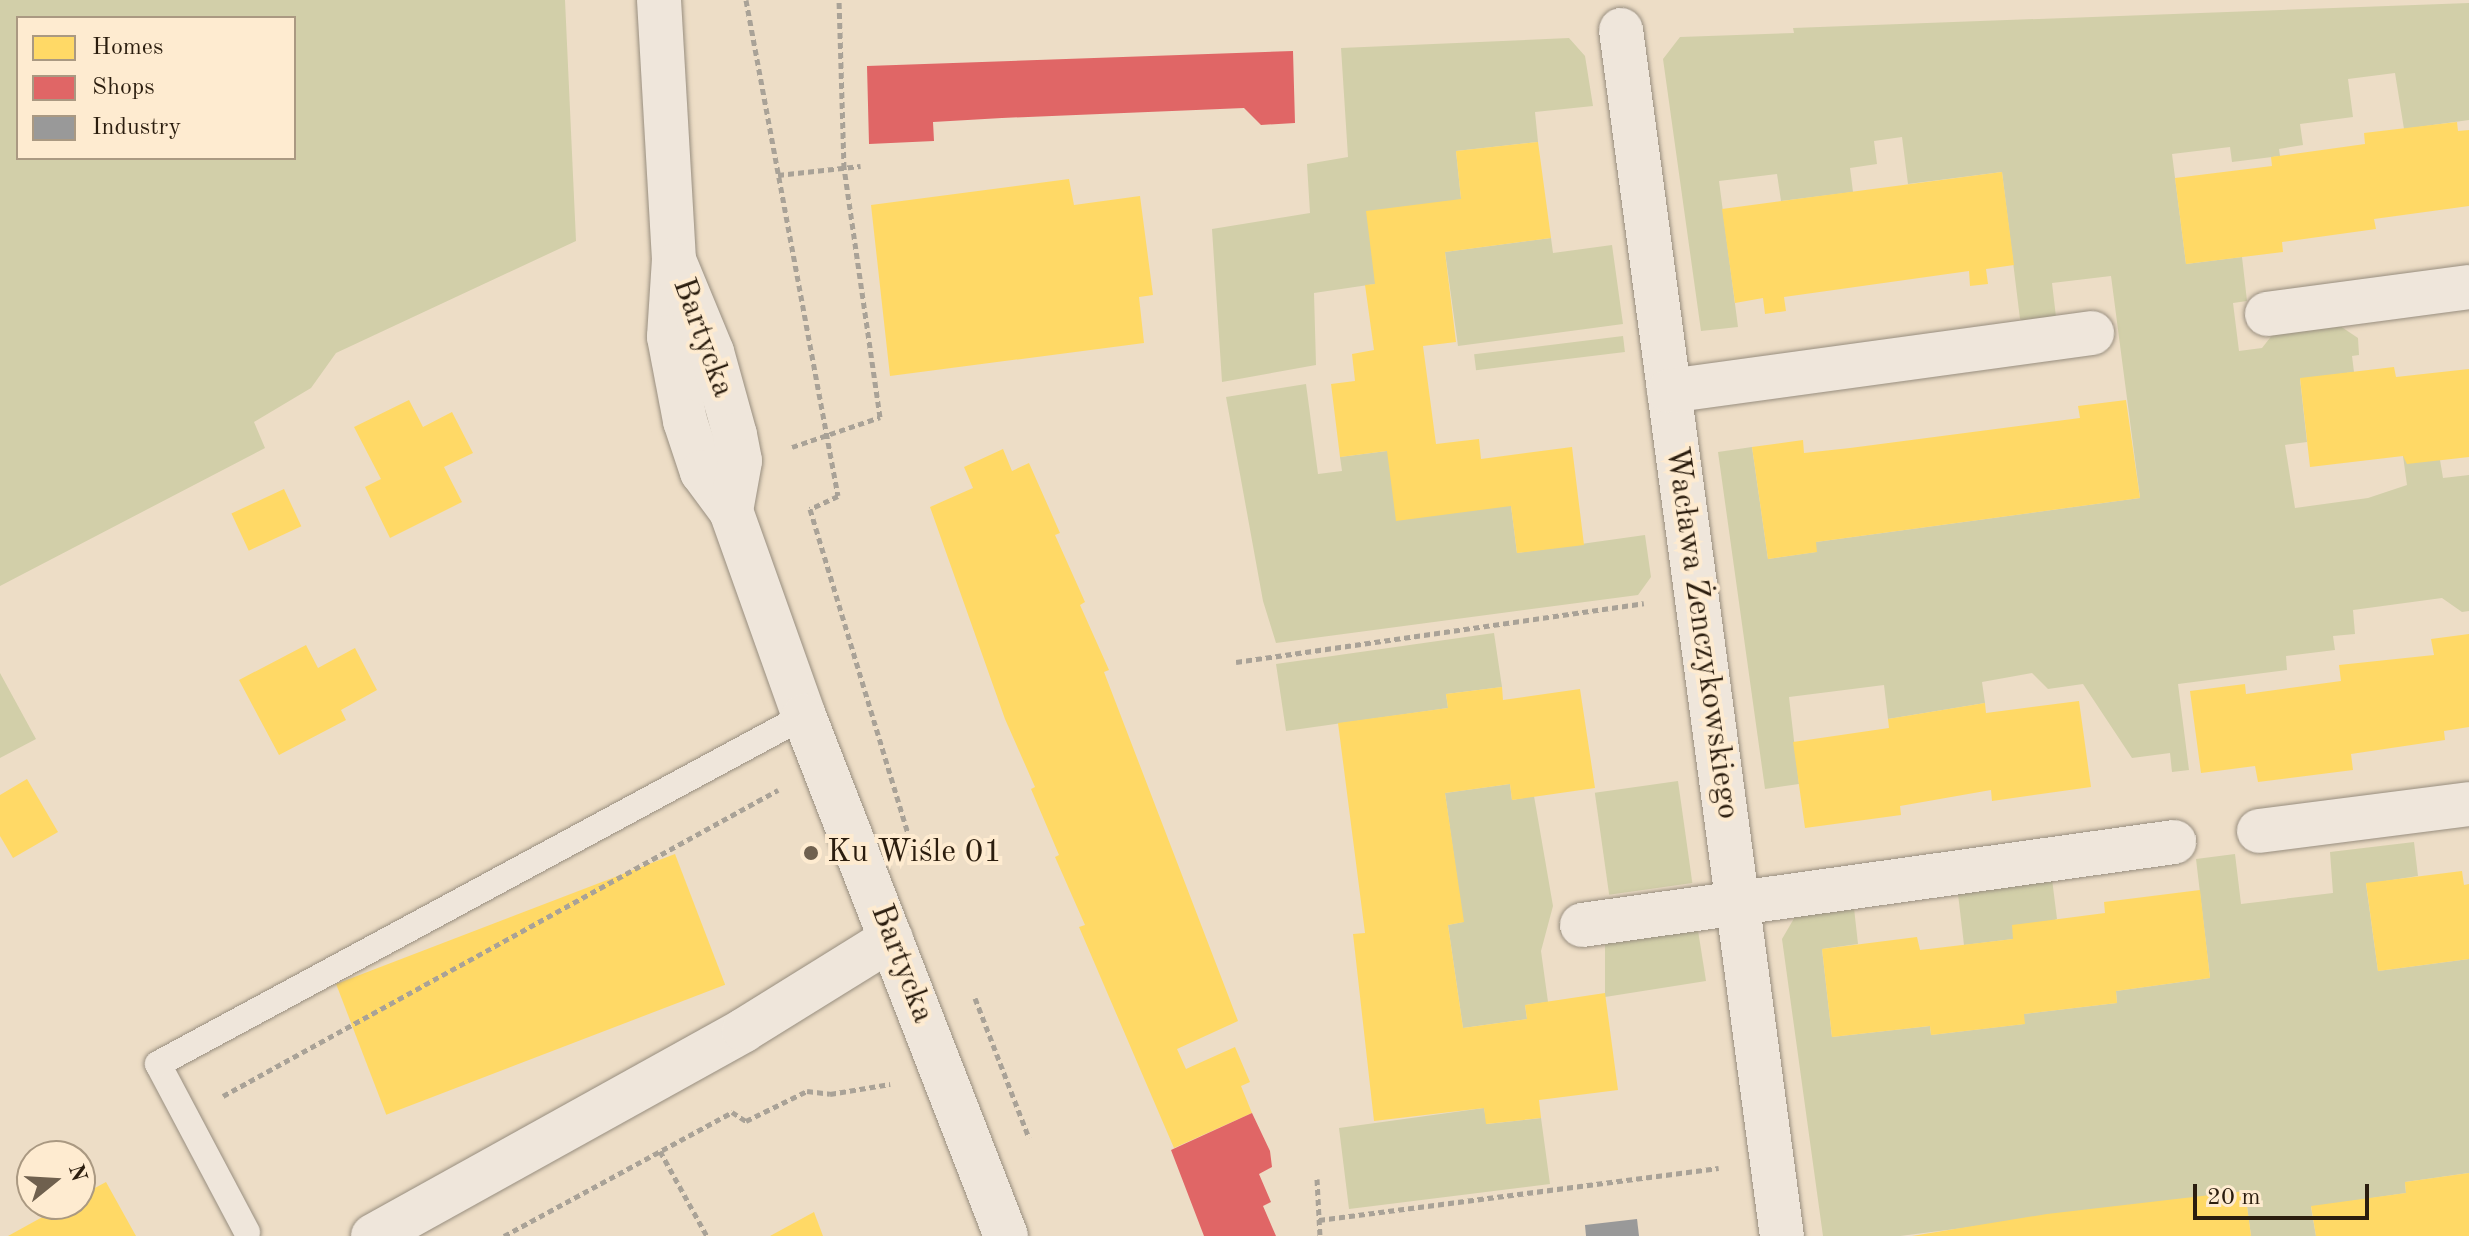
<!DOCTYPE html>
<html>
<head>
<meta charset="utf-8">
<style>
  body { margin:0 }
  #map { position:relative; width:2469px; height:1236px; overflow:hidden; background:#edddc6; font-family:"Old Standard TT",serif }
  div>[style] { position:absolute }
  .green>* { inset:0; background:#d2cfa9; transform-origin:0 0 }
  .homes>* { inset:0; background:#ffd966; transform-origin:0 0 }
  .shops>* { inset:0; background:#e06666 }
  .industry>* { inset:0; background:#999 }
  .path>* { height:5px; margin-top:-2.5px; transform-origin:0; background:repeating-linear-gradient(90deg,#a9a297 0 6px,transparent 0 10px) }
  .roads { filter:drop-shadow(0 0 2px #988e7f) drop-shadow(0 0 2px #988e7f) }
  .lane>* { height:26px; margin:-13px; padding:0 13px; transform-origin:13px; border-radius:13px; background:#efe6db }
  .street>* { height:44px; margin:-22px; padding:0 22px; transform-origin:22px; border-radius:22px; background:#efe6db }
  .secondary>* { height:44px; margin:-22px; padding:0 22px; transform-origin:22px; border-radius:22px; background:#efe6db }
  .dots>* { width:22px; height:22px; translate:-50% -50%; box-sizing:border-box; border:4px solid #feebd0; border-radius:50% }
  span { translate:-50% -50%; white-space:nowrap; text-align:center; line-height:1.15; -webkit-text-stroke:8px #feebd0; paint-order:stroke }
  .street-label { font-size:32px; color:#2b1d0e }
  .poi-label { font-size:32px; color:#2b1d0e }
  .left { translate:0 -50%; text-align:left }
  .legend { position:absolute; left:16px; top:16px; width:280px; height:144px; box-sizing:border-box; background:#feebd0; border:2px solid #aa9982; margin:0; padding:10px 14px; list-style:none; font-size:24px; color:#2b1d0e }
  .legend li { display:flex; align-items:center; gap:16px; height:40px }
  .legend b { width:40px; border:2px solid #aa9982 }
  .north { position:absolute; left:16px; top:1140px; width:80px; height:80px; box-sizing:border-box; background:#feebd0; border:2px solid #aa9982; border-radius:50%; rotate:72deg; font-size:22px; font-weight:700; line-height:32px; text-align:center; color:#2b1d0e }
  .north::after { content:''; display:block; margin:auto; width:28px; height:36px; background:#6f604e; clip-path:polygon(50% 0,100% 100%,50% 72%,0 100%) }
  .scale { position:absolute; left:2193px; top:1184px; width:176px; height:36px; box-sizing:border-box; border:4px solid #2b1d0e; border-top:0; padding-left:10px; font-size:24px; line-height:28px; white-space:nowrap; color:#2b1d0e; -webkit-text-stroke:6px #feebd0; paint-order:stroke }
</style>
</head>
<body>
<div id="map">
  <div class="green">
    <i style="clip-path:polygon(evenodd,0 0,565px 0,576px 241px,336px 353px,311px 388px,254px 422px,265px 448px,0 586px,0 0,18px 18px,294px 18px,294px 158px,18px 158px,18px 18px)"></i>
    <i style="clip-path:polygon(2469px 3px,2469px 120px,2404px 129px,2395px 73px,2348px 79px,2353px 117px,2300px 124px,2303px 145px,2279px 149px,2280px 156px,2232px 162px,2230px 147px,2172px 154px,2186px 264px,2242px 257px,2247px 301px,2233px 303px,2239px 351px,2262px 348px,2277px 329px,2334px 322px,2358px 338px,2359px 355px,2352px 356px,2354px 372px,2300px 379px,2307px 442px,2285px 445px,2295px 508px,2368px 498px,2407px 485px,2403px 456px,2440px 460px,2443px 478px,2469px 475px,2469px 611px,2462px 612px,2442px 598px,2353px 610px,2355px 634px,2333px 636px,2335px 650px,2286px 656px,2287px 670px,2178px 684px,2189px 770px,2172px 772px,2170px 753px,2132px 758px,2083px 684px,2048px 689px,2032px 673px,1982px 682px,1985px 703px,1888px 719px,1884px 685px,1789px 697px,1799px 784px,1765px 789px,1718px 452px,1752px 447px,1768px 559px,1816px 552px,1816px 542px,2140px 498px,2111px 276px,2052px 283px,2056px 317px,2034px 329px,2020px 319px,2002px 172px,1908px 184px,1902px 137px,1874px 141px,1877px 164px,1850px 168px,1853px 192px,1781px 201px,1777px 174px,1719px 181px,1738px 327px,1701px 331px,1663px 59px,1680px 37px,1794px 33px,1793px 28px)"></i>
    <i style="clip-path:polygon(1569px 38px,1585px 56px,1593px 106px,1535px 112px,1538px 142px,1456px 151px,1461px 199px,1375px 284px,1314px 293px,1316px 365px,1222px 382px,1212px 229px,1310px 213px,1307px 164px,1348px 157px,1341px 48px)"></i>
    <i style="clip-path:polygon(1551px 238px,1553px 253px,1612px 245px,1623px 324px,1458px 346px,1445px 252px)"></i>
    <i style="left:1623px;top:336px;width:16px;height:150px;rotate:83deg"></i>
    <i style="clip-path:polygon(1306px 384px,1318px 474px,1342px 471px,1340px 457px,1387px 451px,1511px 506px,1517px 553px,1645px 535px,1651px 577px,1638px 595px,1276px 643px,1263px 601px,1226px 397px)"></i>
    <i style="clip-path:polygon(1494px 633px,1502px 687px,1446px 694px,1448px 708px,1286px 731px,1276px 664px)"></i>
    <i style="clip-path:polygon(0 673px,36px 739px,0 758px)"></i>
    <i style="left:1678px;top:781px;width:103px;height:84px;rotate:82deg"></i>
    <i style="clip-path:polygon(1510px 784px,1512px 800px,1534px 796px,1553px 906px,1541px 951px,1548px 1002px,1525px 1005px,1527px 1019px,1463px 1028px,1448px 925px,1463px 922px,1445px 793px)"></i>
    <i style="clip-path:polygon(2414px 842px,2418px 876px,2366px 884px,2378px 971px,2469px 959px,2469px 1173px,2405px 1182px,2406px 1193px,2311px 1207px,2316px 1236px,2251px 1236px,2245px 1192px,1900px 1236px,1823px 1236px,1782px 939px,1796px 915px,1854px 908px,1858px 944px,1822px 949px,1832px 1037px,1930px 1026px,1931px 1035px,2024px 1024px,2024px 1014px,2117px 1003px,2116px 991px,2210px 978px,2196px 859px,2235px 854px,2241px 904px,2333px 893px,2330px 852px)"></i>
    <i style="clip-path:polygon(2052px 879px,2057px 919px,2013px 939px,1964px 945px,1958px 894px)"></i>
    <i style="clip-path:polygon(1697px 924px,1706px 981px,1605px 997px,1605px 942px)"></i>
    <i style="clip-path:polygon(1484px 1108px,1487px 1124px,1541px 1118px,1550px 1184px,1349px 1209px,1339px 1128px)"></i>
  </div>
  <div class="homes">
    <i style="clip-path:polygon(2457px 122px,2458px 131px,2469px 130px,2469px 206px,2374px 219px,2376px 229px,2282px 242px,2283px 252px,2186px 264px,2175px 178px,2272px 166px,2271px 157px,2365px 144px,2364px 133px)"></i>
    <i style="clip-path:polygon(1538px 142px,1551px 238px,1445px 252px,1456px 342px,1423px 346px,1436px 444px,1479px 439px,1481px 459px,1572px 447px,1584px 545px,1517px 553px,1511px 506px,1396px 521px,1387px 451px,1340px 457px,1331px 384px,1355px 381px,1352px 354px,1374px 350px,1365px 285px,1375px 284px,1366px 211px,1461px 199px,1456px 151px)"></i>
    <i style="clip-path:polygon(2002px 172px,2014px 265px,1986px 269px,1988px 284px,1970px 286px,1969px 271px,1784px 297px,1786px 311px,1765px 314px,1763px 298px,1735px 303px,1722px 209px)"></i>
    <i style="clip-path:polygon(1069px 179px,1074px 205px,1140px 196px,1153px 295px,1139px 297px,1144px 343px,890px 376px,871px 205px)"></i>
    <i style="clip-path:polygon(2394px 367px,2396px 377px,2469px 369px,2469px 457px,2407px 464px,2403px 456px,2310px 467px,2300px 378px)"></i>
    <i style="clip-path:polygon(409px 400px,423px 427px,452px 412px,473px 453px,444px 467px,462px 502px,390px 538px,365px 487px,381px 479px,354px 427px)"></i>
    <i style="clip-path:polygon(2126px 400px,2140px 498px,1816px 542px,1817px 552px,1768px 559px,1752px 447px,1803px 440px,1804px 453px,1850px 448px,2080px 418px,2078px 406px)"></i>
    <i style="clip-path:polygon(1003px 449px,1012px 471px,1029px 463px,1060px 533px,1055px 535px,1085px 602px,1080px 605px,1109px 670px,1104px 672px,1238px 1021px,1177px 1049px,1186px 1069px,1235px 1047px,1250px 1082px,1241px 1086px,1252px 1113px,1174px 1148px,1079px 927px,1085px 925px,1055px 857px,1059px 855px,1031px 789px,1035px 787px,1005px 719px,930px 507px,973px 488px,964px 467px)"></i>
    <i style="left:284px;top:489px;width:41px;height:58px;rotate:65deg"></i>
    <i style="clip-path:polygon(2469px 634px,2469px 727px,2444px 731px,2445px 740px,2351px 754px,2353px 770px,2258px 782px,2255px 766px,2201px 773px,2190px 691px,2245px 684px,2246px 694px,2341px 681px,2339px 665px,2434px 655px,2431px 639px)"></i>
    <i style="clip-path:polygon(306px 645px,318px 668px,355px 648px,377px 690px,341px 710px,346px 720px,279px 755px,239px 680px)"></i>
    <i style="clip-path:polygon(1502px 687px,1503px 700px,1580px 689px,1595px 788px,1512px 800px,1510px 784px,1445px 793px,1464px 922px,1448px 925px,1463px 1028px,1527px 1019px,1525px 1005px,1605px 993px,1618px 1090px,1539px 1100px,1541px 1118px,1486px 1124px,1484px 1108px,1374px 1121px,1353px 934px,1365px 933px,1338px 723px,1448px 708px,1446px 694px)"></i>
    <i style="clip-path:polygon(2079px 701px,2091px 787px,1992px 801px,1991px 790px,1900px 806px,1901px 815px,1805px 828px,1793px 742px,1889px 728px,1888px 719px,1985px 703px,1986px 713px)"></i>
    <i style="clip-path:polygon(27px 779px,58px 832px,13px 858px,0 836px,0 795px)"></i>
    <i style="left:675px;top:854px;width:140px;height:363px;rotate:69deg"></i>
    <i style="clip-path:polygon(2462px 871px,2464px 885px,2469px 884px,2469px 959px,2378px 971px,2366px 883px)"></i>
    <i style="clip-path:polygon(2200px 890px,2210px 978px,2116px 991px,2117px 1003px,2024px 1014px,2025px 1024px,1931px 1035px,1930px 1026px,1832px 1037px,1822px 949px,1917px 937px,1920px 950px,2013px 939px,2012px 925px,2105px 913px,2104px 902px)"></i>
    <i style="clip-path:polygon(2469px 1173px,2469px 1236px,2316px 1236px,2311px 1206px,2406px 1193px,2405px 1182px)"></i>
    <i style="clip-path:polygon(106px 1182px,136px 1236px,8px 1236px,66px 1204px,80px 1204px,80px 1196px)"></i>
    <i style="clip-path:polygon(2245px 1191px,2251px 1236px,1912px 1236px,2047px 1214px)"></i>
    <i style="clip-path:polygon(814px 1212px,823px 1236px,770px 1236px)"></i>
  </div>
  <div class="shops">
    <i style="clip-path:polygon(1293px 51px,1295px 123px,1261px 125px,1244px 108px,1002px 118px,933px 122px,934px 141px,869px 144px,867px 66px)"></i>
    <i style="clip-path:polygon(1252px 1113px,1270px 1151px,1272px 1167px,1259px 1174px,1271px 1202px,1263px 1206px,1276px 1236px,1204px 1236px,1171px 1150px)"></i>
  </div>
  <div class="industry">
    <i style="clip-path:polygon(1637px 1219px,1639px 1236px,1586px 1236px,1585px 1225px)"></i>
  </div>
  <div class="path">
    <i style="left:746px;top:0;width:504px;rotate:79.49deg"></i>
    <i style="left:838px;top:496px;width:31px;rotate:155deg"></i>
    <i style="left:810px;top:509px;width:338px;rotate:73.2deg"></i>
    <i style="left:778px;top:175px;width:83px;rotate:-6.2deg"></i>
    <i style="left:792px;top:447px;width:93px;rotate:-18.8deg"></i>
    <i style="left:880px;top:417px;width:252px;rotate:-98.2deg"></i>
    <i style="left:844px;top:168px;width:168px;rotate:-91.7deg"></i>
    <i style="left:1236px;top:662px;width:412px;rotate:-8.2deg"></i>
    <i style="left:975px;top:998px;width:150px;rotate:68.9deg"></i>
    <i style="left:223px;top:1096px;width:634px;rotate:-28.87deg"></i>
    <i style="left:660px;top:1151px;width:97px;rotate:61.1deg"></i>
    <i style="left:1317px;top:1179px;width:57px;rotate:87deg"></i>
    <i style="left:1319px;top:1220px;width:403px;rotate:-7.4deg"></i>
    <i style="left:504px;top:1236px;width:260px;rotate:-28.5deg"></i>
    <i style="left:732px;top:1112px;width:17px;rotate:33deg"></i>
    <i style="left:746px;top:1121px;width:68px;rotate:-26.2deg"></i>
    <i style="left:807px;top:1091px;width:23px;rotate:7deg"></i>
    <i style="left:830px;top:1094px;width:61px;rotate:-9.5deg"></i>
  </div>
  <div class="roads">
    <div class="lane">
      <i style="left:247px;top:1232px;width:190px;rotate:-117.9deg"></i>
      <i style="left:158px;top:1064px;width:734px;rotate:-28.31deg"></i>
    </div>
    <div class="street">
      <i style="left:1621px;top:30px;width:1217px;rotate:82.4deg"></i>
      <i style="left:2267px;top:314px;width:204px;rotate:-7.6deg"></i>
      <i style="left:1669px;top:391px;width:427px;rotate:-7.8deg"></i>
      <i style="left:2259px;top:831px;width:212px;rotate:-7.3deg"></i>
      <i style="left:1582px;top:925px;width:598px;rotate:-7.98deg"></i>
      <i style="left:373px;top:1236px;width:424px;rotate:-29deg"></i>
      <i style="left:744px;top:1030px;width:173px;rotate:-31.8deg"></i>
    </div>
    <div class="secondary">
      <i style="left:659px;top:0;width:259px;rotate:86.7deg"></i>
      <i style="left:674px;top:259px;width:78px;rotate:93.7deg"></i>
      <i style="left:669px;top:337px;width:86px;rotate:79.2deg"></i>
      <i style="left:685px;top:421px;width:54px;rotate:71.6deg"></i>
      <i style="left:702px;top:472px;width:49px;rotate:53.4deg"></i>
      <i style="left:731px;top:511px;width:218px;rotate:70.4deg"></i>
      <i style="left:804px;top:716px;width:558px;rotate:68.77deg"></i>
      <i style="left:676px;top:265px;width:94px;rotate:67.5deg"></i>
      <i style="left:712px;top:352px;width:86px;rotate:74.5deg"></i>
      <i style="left:735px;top:435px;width:26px;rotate:79deg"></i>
      <i style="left:740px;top:461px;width:51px;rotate:100.2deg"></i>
    </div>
  </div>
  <div class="dots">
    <i style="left:811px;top:853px;background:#6f604e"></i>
  </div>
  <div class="street-label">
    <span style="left:702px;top:338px;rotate:70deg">Bartycka</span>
    <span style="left:1701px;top:633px;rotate:82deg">Wacława Żenczykowskiego</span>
    <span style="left:901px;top:964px;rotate:69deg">Bartycka</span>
  </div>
  <div class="poi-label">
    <span class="left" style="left:827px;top:853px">Ku Wiśle 01</span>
  </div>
  <ul class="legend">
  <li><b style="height:22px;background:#ffd966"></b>Homes</li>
  <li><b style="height:22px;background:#e06666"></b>Shops</li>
  <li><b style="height:22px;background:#999"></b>Industry</li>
  </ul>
  <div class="north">N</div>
  <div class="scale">20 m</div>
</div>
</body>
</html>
